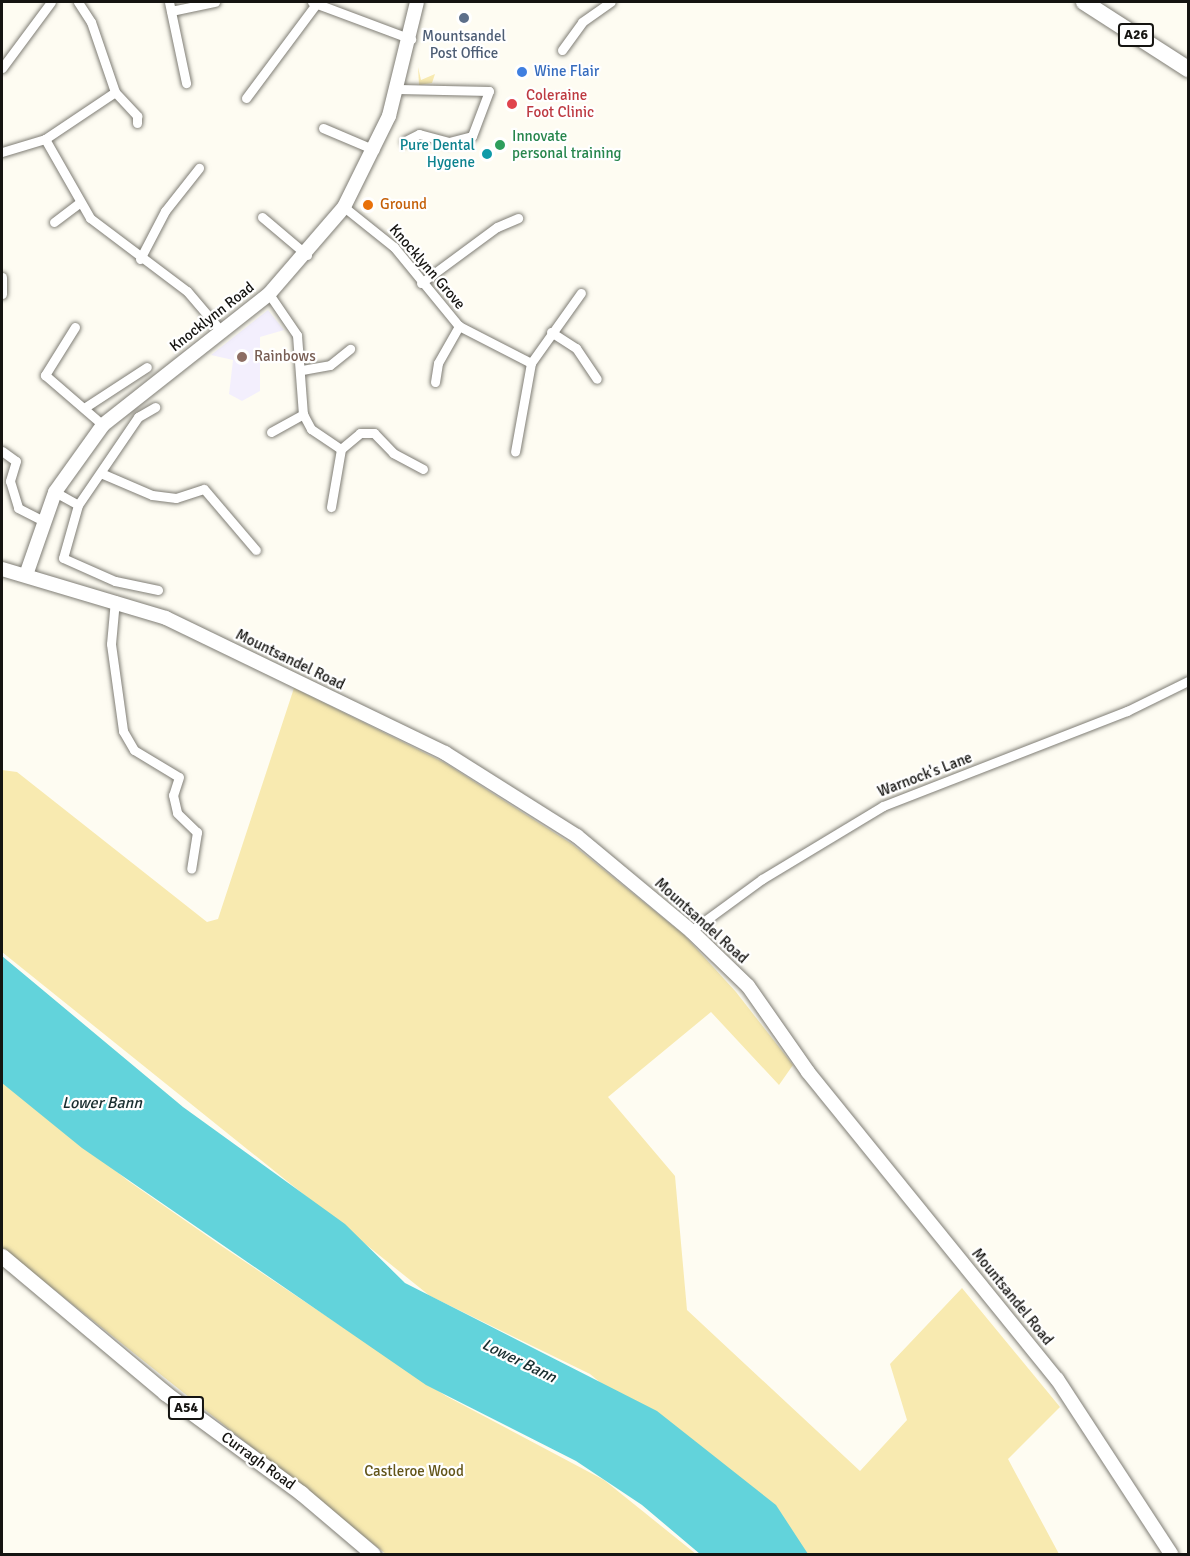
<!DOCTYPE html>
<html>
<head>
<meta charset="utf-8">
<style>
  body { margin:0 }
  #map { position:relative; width:1190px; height:1556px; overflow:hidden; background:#fefcf2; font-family:Signika,sans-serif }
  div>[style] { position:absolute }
  .education>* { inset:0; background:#f3effd }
  .green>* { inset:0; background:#f8eab0 }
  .water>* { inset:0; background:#62d3db }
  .roads { filter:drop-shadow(0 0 2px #7f7d75) drop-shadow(0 0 2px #7f7d75) }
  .street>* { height:9px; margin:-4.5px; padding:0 4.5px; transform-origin:4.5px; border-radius:4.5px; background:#fff }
  .secondary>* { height:14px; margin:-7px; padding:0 7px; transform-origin:7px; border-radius:7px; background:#fff }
  .primary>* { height:15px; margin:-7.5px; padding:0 7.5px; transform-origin:7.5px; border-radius:7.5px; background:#fff }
  .highway>* { height:16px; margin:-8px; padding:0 8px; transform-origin:8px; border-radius:8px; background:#fff }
  .dots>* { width:16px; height:16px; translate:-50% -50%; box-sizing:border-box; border:3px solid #fff; border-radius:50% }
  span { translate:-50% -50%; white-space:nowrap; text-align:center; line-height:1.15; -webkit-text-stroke:4.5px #fff; paint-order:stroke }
  .shield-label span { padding:2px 4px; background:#fff; border:2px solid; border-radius:4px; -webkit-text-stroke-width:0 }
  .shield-label { font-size:14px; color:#151411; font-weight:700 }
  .service-label { font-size:15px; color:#4e5e75 }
  .shop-label { font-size:15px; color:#366cbe }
  .left { translate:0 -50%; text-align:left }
  .health-label { font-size:15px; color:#be3a42 }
  .leisure-label { font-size:15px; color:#27864d }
  .culture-label { font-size:15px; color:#0d838f }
  .right { translate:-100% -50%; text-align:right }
  .food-label { font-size:15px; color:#c56008 }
  .street-label { font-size:15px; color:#151411 }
  .education-label { font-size:15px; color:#785e54 }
  .park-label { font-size:15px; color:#635519 }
  .water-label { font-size:16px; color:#192e2f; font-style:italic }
  .frame { position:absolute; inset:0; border:3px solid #151411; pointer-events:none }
</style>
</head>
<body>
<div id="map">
  <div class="education">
    <i style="clip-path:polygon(268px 310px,284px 330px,260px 337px,260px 391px,242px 401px,229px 394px,233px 360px,211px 355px)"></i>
  </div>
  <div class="green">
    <i style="clip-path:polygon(418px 67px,421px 80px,435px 74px,432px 83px,419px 85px)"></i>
    <i style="clip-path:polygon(294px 688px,445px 763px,572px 844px,684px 935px,736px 992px,793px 1065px,779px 1085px,711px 1012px,608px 1097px,675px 1176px,687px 1310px,860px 1471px,907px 1420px,890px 1364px,962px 1288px,1060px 1407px,1008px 1459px,1059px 1554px,806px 1554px,590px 1374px,430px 1296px,2px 952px,2px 770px,17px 772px,207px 922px,218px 919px)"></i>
    <i style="clip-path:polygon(2px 1078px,127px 1180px,223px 1247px,446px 1396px,604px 1480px,696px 1554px,386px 1554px,2px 1248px)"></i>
  </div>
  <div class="water">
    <i style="clip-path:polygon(2px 956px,183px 1107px,345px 1224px,405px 1283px,657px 1411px,776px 1505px,808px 1554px,700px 1554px,642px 1505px,576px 1461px,426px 1385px,82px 1148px,2px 1083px)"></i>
  </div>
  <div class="roads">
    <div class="street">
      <i style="left:169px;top:2px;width:83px;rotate:78.1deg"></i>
      <i style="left:312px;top:2px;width:106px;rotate:20.5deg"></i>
      <i style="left:171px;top:11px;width:45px;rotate:-11.6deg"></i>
      <i style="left:562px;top:50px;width:34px;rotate:-54deg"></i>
      <i style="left:582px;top:22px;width:35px;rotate:-35deg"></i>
      <i style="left:2px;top:68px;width:82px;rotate:-53.4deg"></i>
      <i style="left:398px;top:89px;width:91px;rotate:1.3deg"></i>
      <i style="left:489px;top:91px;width:48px;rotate:110.7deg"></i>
      <i style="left:472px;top:136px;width:24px;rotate:165deg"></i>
      <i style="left:449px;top:142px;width:31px;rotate:-165deg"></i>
      <i style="left:419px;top:134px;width:16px;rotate:153deg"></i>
      <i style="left:115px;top:92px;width:33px;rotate:47deg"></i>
      <i style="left:137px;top:116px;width:7px;rotate:90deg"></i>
      <i style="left:246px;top:98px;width:117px;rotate:-53.3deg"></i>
      <i style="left:323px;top:128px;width:56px;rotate:22.9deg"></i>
      <i style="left:45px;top:139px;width:84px;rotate:-33.9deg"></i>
      <i style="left:115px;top:92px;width:74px;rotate:-108.9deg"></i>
      <i style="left:91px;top:22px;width:24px;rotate:-123deg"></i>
      <i style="left:2px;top:152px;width:45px;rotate:-16.8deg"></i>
      <i style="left:45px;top:139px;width:91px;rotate:60.3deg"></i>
      <i style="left:90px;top:218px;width:121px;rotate:37deg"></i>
      <i style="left:187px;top:291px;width:54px;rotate:49.5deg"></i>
      <i style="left:344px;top:207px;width:64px;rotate:38.7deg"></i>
      <i style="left:394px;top:247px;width:102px;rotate:50.6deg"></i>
      <i style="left:459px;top:326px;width:81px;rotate:27.2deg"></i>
      <i style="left:531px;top:363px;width:90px;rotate:100.2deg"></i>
      <i style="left:262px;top:217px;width:59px;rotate:40.2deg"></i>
      <i style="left:54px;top:222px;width:30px;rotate:-37deg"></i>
      <i style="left:140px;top:259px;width:54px;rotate:-62.5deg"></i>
      <i style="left:165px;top:211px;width:55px;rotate:-51.7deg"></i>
      <i style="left:2px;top:277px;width:17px;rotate:90deg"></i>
      <i style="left:421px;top:283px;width:94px;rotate:-36.4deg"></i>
      <i style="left:497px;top:227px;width:23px;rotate:-23deg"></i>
      <i style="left:269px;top:294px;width:50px;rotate:55.7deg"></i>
      <i style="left:297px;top:335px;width:79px;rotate:85.7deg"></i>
      <i style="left:303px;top:414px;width:17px;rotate:62deg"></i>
      <i style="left:311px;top:429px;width:36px;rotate:34deg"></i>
      <i style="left:341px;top:449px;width:59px;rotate:99.8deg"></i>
      <i style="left:75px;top:327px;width:57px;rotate:122deg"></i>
      <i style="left:45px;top:375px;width:77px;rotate:40.8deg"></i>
      <i style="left:551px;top:332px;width:30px;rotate:33deg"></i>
      <i style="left:576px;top:348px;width:37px;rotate:56deg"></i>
      <i style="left:531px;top:363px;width:86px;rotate:-54.5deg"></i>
      <i style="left:302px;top:370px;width:28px;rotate:-10deg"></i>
      <i style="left:330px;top:365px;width:26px;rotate:-39deg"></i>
      <i style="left:435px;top:382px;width:19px;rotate:-81deg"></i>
      <i style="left:438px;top:363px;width:43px;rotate:-60.4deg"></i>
      <i style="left:84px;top:408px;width:75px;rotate:-33.1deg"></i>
      <i style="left:271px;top:432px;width:37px;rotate:-29deg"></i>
      <i style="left:341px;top:449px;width:25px;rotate:-40deg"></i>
      <i style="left:360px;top:433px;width:14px"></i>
      <i style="left:374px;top:433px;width:28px;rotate:46deg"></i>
      <i style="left:393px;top:453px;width:34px;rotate:28deg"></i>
      <i style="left:2px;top:451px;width:17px;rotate:36deg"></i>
      <i style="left:16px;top:461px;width:21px;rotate:107deg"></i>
      <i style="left:10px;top:481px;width:28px;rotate:73deg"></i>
      <i style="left:18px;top:508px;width:27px;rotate:27deg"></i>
      <i style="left:103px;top:474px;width:53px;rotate:23.2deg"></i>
      <i style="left:152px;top:495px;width:24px;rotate:7deg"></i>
      <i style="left:176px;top:498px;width:29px;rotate:-18deg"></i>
      <i style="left:204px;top:489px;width:80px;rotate:49.6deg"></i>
      <i style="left:55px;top:492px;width:26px;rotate:29deg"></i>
      <i style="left:78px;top:505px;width:55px;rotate:105.8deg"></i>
      <i style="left:63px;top:558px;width:57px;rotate:23.9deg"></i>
      <i style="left:115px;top:581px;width:44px;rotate:11.8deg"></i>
      <i style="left:78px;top:505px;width:107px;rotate:-55.7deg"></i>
      <i style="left:138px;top:417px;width:20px;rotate:-30deg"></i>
      <i style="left:115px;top:600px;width:44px;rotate:95.2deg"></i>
      <i style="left:111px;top:644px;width:88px;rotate:82.1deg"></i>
      <i style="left:123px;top:731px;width:22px;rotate:60deg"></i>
      <i style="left:134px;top:750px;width:52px;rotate:31deg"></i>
      <i style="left:179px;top:777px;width:19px;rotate:108deg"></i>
      <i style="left:173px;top:795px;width:18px;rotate:77deg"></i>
      <i style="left:177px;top:813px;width:28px;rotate:44deg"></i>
      <i style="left:197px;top:832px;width:37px;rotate:99deg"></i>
      <i style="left:691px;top:931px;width:88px;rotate:-36.2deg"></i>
      <i style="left:762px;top:879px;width:141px;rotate:-31.1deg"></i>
      <i style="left:883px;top:806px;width:262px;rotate:-21.3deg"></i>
      <i style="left:1127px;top:711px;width:68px;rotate:-26.2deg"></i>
    </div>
    <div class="secondary">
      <i style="left:2px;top:569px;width:171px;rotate:16.6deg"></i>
      <i style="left:166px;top:618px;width:310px;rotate:25.8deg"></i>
      <i style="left:445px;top:753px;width:156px;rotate:32.2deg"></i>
      <i style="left:577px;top:836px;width:148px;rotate:39.8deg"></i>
      <i style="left:691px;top:931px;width:79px;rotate:44deg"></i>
      <i style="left:748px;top:986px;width:105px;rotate:55.1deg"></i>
      <i style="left:808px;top:1072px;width:395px;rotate:51deg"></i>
      <i style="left:1057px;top:1379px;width:209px;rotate:56.9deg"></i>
      <i style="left:26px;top:575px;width:88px;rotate:-70.7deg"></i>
      <i style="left:55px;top:492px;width:82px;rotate:-54.4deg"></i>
      <i style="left:103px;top:425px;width:211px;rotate:-38.3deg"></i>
      <i style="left:269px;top:294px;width:115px;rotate:-49.2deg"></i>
      <i style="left:344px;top:207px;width:102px;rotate:-63.7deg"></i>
      <i style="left:389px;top:116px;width:117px;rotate:-76.2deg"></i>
    </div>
    <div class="primary">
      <i style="left:2px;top:1256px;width:213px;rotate:40deg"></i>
      <i style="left:165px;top:1393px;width:169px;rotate:36.3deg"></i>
      <i style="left:301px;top:1493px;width:94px;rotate:40.3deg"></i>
    </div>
    <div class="highway">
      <i style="left:1084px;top:2px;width:124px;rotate:32.8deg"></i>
    </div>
  </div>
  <div class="dots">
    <i style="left:464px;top:18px;background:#5c6f8a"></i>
    <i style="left:522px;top:72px;background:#3f7fe0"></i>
    <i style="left:512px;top:104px;background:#e0444e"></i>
    <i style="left:500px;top:145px;background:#2e9e5b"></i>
    <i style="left:487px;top:154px;background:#0f9aa8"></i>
    <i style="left:368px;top:205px;background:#e8710a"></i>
    <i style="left:242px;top:357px;background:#8d6e63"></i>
  </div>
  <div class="shield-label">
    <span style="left:1136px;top:35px">A26</span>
    <span style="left:186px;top:1408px">A54</span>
  </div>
  <div class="service-label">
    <span style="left:464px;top:45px">Mountsandel<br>Post Office</span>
  </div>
  <div class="shop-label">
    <span class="left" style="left:534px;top:72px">Wine Flair</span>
  </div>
  <div class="health-label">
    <span class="left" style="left:526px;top:104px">Coleraine<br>Foot Clinic</span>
  </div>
  <div class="leisure-label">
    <span class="left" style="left:512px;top:145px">Innovate<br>personal training</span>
  </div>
  <div class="culture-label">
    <span class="right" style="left:475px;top:154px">Pure Dental<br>Hygene</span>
  </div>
  <div class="food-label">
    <span class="left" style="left:380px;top:205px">Ground</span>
  </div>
  <div class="street-label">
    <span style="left:427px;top:267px;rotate:49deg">Knocklynn Grove</span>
    <span style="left:212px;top:317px;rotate:-38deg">Knocklynn Road</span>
    <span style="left:290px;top:660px;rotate:26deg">Mountsandel Road</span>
    <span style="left:925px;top:775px;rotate:-21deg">Warnock's Lane</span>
    <span style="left:701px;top:921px;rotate:42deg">Mountsandel Road</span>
    <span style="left:1012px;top:1297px;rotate:51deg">Mountsandel Road</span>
    <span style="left:258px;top:1461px;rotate:36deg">Curragh Road</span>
  </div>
  <div class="education-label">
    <span class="left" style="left:254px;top:357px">Rainbows</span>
  </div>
  <div class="park-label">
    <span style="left:414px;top:1472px">Castleroe Wood</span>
  </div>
  <div class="water-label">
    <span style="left:102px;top:1103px">Lower Bann</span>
    <span style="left:519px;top:1361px;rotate:26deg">Lower Bann</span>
  </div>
  <div class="frame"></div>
</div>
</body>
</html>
